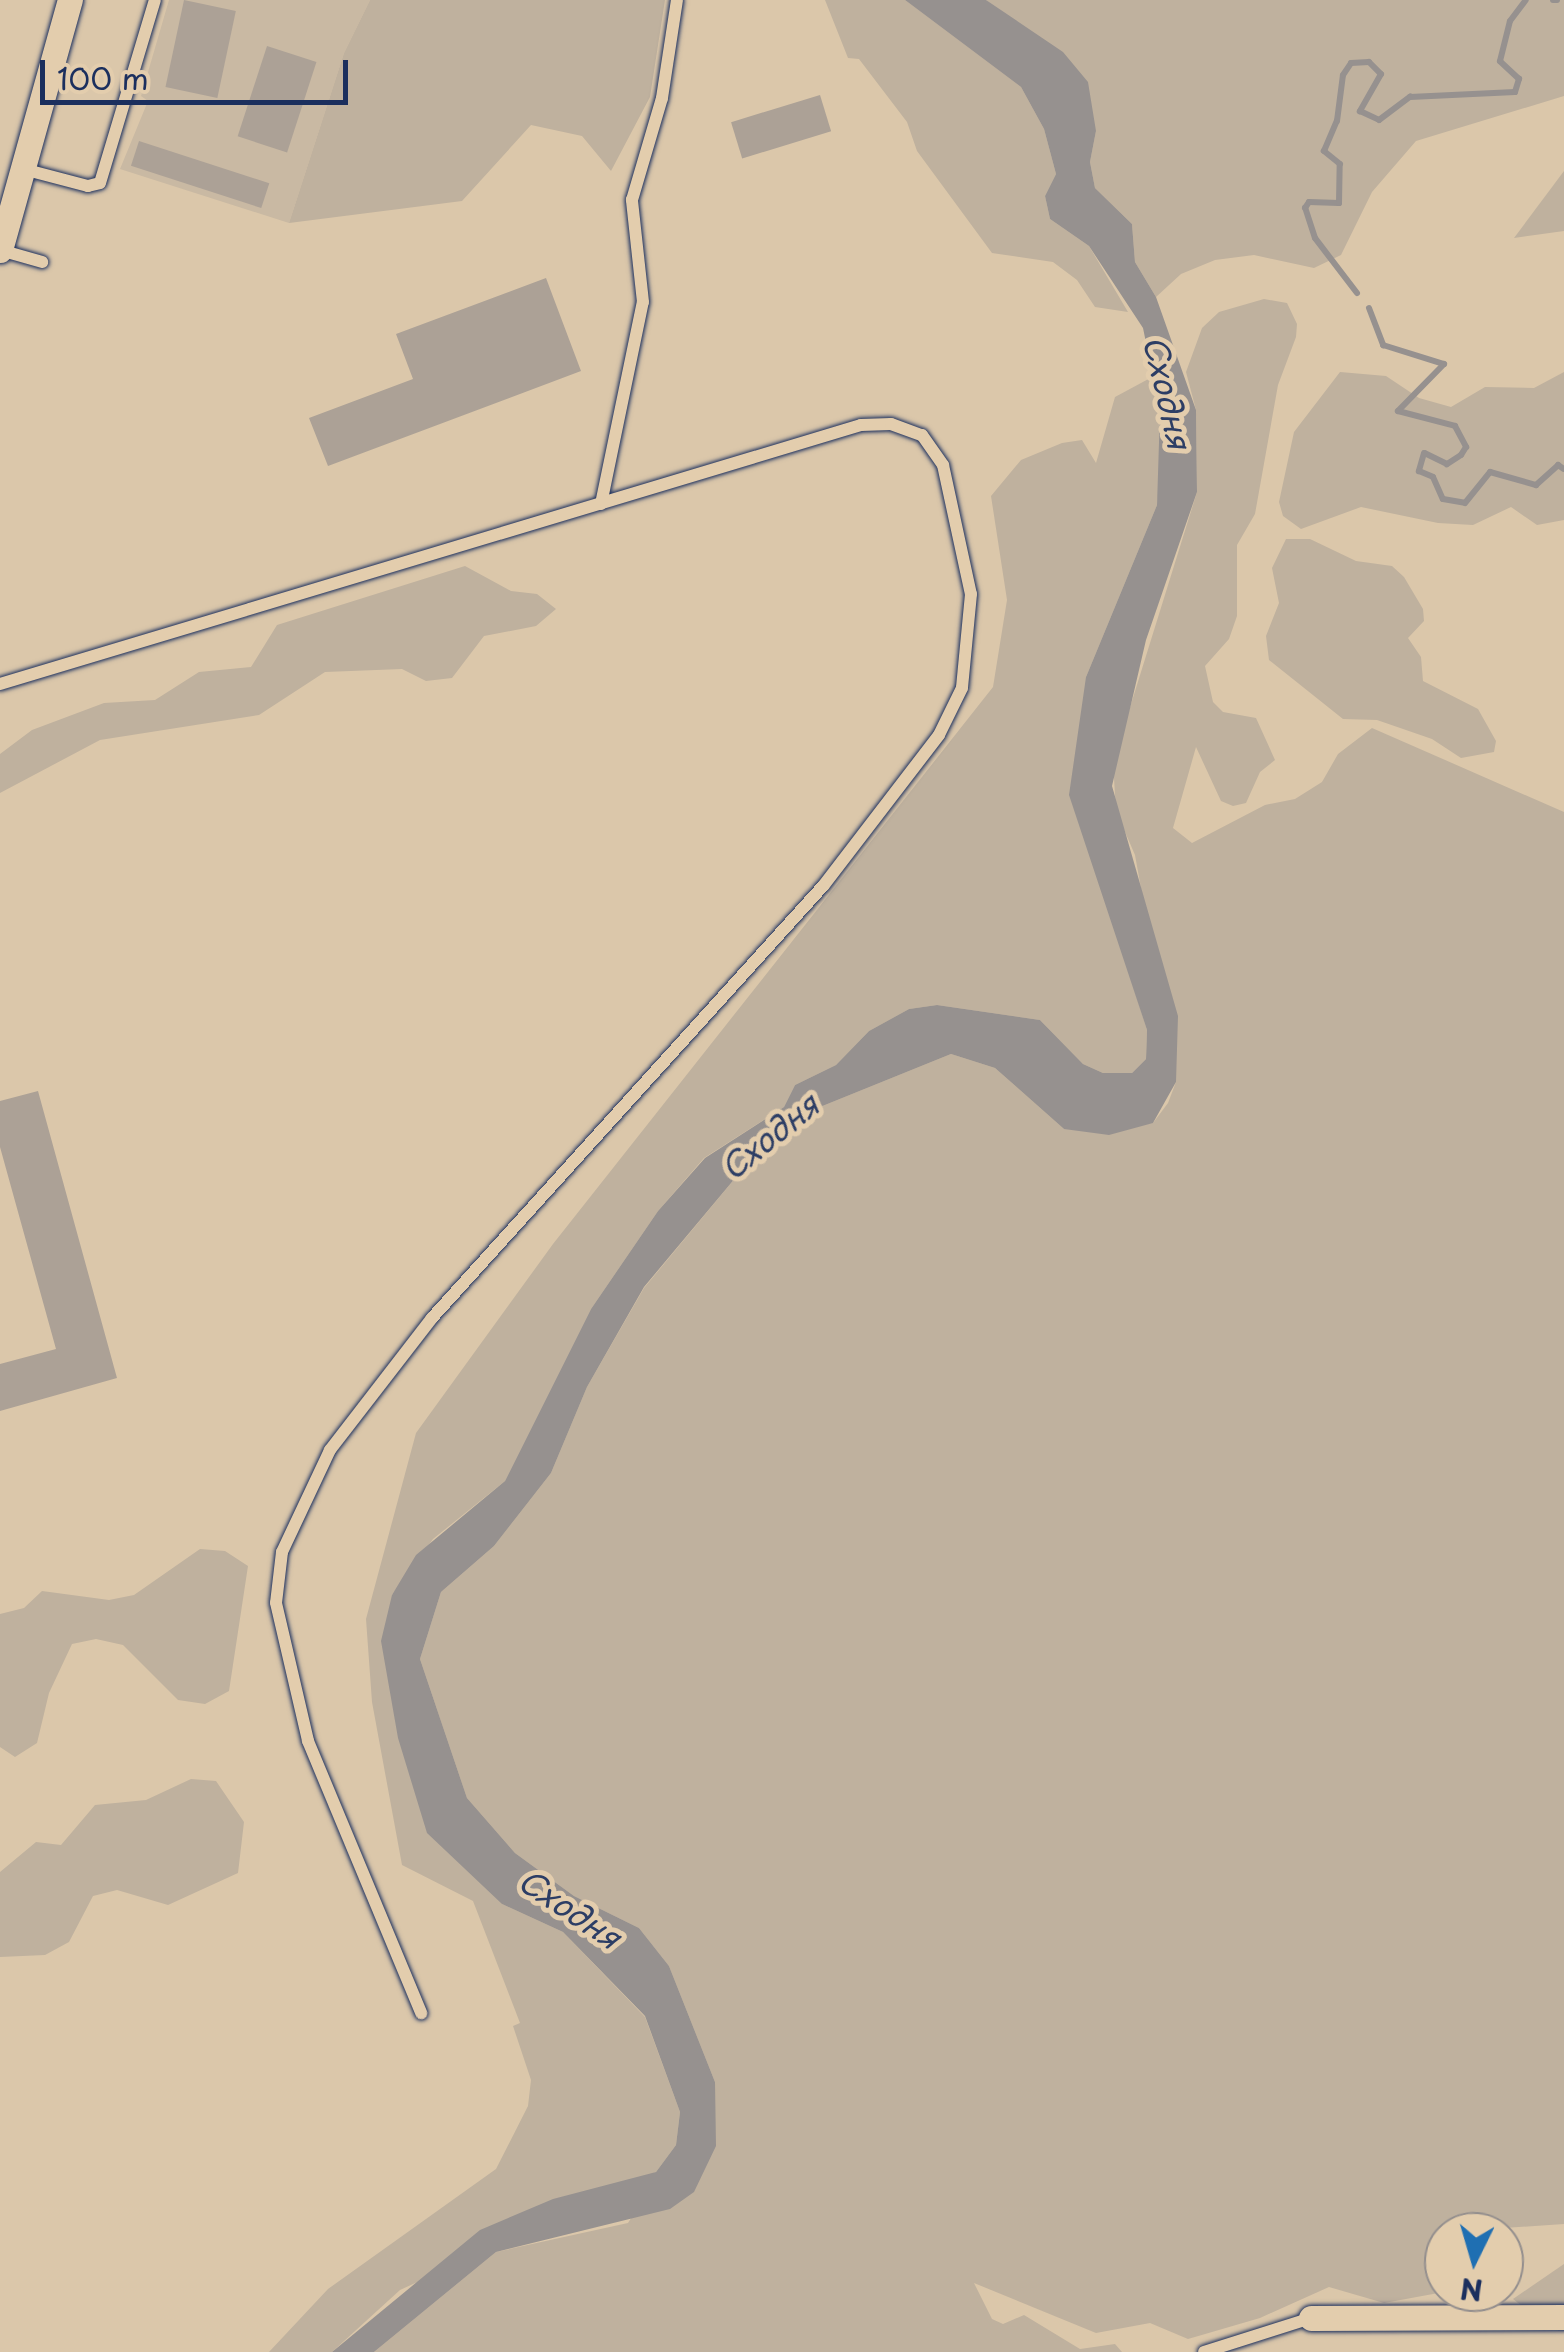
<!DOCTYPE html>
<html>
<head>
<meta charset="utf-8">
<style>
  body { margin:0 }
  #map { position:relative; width:1564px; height:2352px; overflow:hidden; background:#dbc7aa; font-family:"Playpen Sans",sans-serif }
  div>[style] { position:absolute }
  .built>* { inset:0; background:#c9b9a3 }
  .green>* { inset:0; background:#bfb19e }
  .water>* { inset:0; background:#96918f }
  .stream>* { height:6px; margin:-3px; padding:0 3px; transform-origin:3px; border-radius:3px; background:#96918f }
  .building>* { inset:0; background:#aca196; transform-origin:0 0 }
  .roads { filter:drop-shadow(0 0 2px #1b2f5e) drop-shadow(0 0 2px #1b2f5e) }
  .service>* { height:12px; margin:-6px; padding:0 6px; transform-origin:6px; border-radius:6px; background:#e3cdad }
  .minor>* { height:25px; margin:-12.5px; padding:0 12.5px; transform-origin:12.5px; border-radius:12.5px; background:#e3cdad }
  span { translate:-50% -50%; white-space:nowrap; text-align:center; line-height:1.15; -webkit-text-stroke:10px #e3cdad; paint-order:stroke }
  .water-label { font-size:32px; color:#2d3e65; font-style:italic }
  .north { position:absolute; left:1424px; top:2212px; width:100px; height:100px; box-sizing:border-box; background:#e3cdad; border:2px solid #938e8d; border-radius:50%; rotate:185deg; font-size:28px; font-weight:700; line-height:40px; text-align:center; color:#1b2f5e }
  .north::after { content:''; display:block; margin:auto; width:35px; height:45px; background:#1f6fb2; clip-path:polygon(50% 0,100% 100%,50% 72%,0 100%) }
  .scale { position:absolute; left:40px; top:60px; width:308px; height:45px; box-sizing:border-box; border:5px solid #1b2f5e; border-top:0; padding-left:12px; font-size:30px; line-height:35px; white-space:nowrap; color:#1b2f5e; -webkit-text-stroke:8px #e3cdad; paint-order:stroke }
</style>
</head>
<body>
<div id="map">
  <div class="built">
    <i style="clip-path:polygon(169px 0,370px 0,344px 53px,289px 223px,120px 169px,148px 101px,141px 96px)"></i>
  </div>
  <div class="green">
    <i style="clip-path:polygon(370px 0,665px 0,650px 97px,611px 171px,582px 136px,531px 125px,462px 201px,289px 223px,344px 53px)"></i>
    <i style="clip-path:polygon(825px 0,905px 0,1021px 87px,1044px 129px,1056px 174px,1045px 196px,1050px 219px,1089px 246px,1128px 312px,1095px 307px,1077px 280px,1053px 262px,992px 253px,917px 151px,907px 122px,859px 59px,848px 58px)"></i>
    <i style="clip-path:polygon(986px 0,1564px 0,1564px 96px,1416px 141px,1372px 192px,1341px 255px,1314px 268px,1254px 255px,1215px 260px,1181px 274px,1156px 297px,1135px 262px,1132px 224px,1095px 188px,1090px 162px,1096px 131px)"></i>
    <i style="clip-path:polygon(1564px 171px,1564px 231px,1514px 238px)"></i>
    <i style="clip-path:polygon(1264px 299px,1287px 303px,1297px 324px,1296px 337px,1278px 385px,1255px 514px,1237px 545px,1237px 616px,1229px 639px,1205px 666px,1213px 702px,1223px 712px,1256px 718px,1275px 760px,1260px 772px,1246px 803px,1233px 806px,1221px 801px,1196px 747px,1173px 828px,1192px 843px,1265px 805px,1295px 799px,1322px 782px,1338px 754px,1372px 728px,1564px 812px,1564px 2224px,1444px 2232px,1444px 2292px,1384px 2303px,1329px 2287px,1260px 2318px,1188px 2339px,1150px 2323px,1096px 2333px,974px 2283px,992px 2319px,1003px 2324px,1024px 2315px,1080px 2349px,1115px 2344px,1122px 2352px,374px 2352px,496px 2252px,628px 2223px,715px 2082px,669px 1966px,639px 1928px,574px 1896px,515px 1853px,467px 1798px,420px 1659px,441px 1592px,494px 1546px,551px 1473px,587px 1387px,644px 1288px,747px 1164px,820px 1107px,951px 1054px,995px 1068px,1064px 1129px,1153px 1123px,1168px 1103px,1176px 1082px,1135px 855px,1116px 811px,1113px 762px,1197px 492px,1196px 410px,1186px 372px,1202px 328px,1219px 312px)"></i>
    <i style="clip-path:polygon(1340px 372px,1386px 376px,1419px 398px,1451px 407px,1485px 387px,1534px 388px,1564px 372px,1564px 520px,1537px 525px,1511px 507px,1473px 525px,1438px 523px,1361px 507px,1301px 529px,1283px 516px,1279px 502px,1294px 432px)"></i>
    <i style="clip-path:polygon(1154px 376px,1162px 457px,1157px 505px,1086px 677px,1104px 894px,1147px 1030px,1146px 1059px,1132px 1073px,1103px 1073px,1083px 1064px,1040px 1020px,937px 1005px,909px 1009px,869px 1031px,836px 1065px,795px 1085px,784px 1107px,704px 1158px,658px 1211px,591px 1309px,505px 1481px,433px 1539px,392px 1595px,502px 1904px,563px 1932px,645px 2017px,680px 2112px,676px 2145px,656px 2172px,400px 2290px,332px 2352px,269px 2352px,328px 2289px,496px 2169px,528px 2106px,531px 2080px,513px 2026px,520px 2023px,473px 1901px,402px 1865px,372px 1702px,366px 1619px,416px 1433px,553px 1244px,993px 687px,1007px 600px,991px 496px,1021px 460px,1062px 443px,1082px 440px,1096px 463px,1115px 397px)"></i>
    <i style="clip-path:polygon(1286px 539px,1310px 539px,1356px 561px,1392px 566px,1404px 577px,1423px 609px,1424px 621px,1408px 638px,1421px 657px,1423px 681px,1478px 709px,1496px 741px,1494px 752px,1461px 758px,1432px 739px,1377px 720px,1343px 719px,1269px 660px,1266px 636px,1279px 603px,1272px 568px)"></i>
    <i style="clip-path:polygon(465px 566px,511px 591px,537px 594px,556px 609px,536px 626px,484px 636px,452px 678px,426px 681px,402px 669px,325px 672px,259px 715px,100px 740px,0 793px,0 754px,32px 730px,104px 703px,155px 700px,199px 672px,251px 667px,277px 625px)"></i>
    <i style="clip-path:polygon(200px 1549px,225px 1551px,248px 1566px,229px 1691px,205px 1704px,178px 1700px,123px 1645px,96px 1639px,72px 1644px,49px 1693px,37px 1743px,15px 1757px,0 1747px,0 1614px,24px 1608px,42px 1591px,109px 1600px,134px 1595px)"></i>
    <i style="clip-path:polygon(191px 1779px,216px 1781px,244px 1822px,238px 1873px,168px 1905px,117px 1890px,93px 1896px,69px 1942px,45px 1955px,0 1957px,0 1872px,36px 1842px,61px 1845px,95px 1805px,146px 1800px)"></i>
    <i style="clip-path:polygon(1564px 2264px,1564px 2306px,1522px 2306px,1513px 2299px)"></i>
  </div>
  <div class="water">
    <i style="clip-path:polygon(905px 0,986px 0,1063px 52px,1088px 82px,1096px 131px,1090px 162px,1095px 188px,1132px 224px,1135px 262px,1156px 297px,1196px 410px,1197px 492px,1146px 640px,1112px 786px,1178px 1016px,1176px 1082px,1153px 1123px,1109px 1135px,1064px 1129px,995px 1068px,951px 1054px,820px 1107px,747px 1164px,644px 1287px,587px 1387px,551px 1473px,494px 1546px,441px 1592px,420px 1659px,467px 1798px,515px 1853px,574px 1896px,639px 1928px,669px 1966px,715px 2082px,716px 2146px,694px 2192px,670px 2209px,496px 2252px,374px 2352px,332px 2352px,480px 2230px,553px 2199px,656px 2172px,676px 2145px,680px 2112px,645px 2016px,563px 1932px,502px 1904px,427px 1833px,398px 1738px,381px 1641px,392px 1595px,416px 1555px,505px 1481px,591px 1309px,658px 1211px,705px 1158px,784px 1107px,795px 1085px,836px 1065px,869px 1031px,909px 1009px,937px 1005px,1040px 1020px,1083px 1064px,1103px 1073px,1132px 1073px,1146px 1059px,1147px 1030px,1069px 795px,1086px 677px,1157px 505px,1160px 411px,1143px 328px,1089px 246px,1050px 219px,1045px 196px,1056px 174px,1044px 129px,1021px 87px)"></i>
  </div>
  <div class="stream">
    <i style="left:1553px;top:0;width:4px"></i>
    <i style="left:1357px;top:293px;width:69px;rotate:-127.4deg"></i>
    <i style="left:1315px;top:238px;width:32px;rotate:-108deg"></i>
    <i style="left:1305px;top:208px;width:7px;rotate:-56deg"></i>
    <i style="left:1309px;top:202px;width:30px;rotate:2deg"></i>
    <i style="left:1339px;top:203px;width:39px;rotate:-89deg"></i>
    <i style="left:1340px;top:164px;width:21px;rotate:-141deg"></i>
    <i style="left:1324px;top:151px;width:33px;rotate:-67deg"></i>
    <i style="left:1337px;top:121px;width:46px;rotate:-82.6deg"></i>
    <i style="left:1343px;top:75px;width:14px;rotate:-56deg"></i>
    <i style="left:1351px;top:63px;width:18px;rotate:-3deg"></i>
    <i style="left:1369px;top:62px;width:17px;rotate:45deg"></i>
    <i style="left:1381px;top:74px;width:43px;rotate:119.6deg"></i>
    <i style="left:1360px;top:111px;width:21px;rotate:25deg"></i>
    <i style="left:1379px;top:120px;width:39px;rotate:-37deg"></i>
    <i style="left:1410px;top:97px;width:105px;rotate:-2.7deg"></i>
    <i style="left:1515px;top:92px;width:14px;rotate:-73deg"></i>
    <i style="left:1519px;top:79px;width:26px;rotate:-137deg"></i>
    <i style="left:1500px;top:61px;width:41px;rotate:-76deg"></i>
    <i style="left:1510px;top:21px;width:26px;rotate:-53deg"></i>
    <i style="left:1369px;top:308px;width:40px;rotate:69deg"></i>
    <i style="left:1383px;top:345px;width:64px;rotate:17.3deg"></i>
    <i style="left:1444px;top:364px;width:66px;rotate:134.4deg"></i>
    <i style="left:1398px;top:411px;width:59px;rotate:14.7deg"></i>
    <i style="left:1455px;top:426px;width:24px;rotate:62deg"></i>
    <i style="left:1466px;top:447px;width:9px;rotate:122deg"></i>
    <i style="left:1461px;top:455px;width:17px;rotate:147deg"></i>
    <i style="left:1447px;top:464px;width:25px;rotate:-154deg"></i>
    <i style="left:1424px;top:453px;width:19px;rotate:106deg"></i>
    <i style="left:1419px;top:471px;width:15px;rotate:23deg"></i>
    <i style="left:1433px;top:477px;width:24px;rotate:66deg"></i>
    <i style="left:1443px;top:499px;width:22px;rotate:10deg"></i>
    <i style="left:1465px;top:503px;width:40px;rotate:-51deg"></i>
    <i style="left:1490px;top:472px;width:48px;rotate:15.8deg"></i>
    <i style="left:1536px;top:485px;width:30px;rotate:-42deg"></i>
    <i style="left:1558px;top:465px;width:7px;rotate:34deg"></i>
  </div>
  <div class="building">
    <i style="left:184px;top:0;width:53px;height:89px;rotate:12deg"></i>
    <i style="left:267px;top:46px;width:52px;height:95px;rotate:18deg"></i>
    <i style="left:820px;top:95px;width:38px;height:93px;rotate:73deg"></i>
    <i style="left:139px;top:141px;width:137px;height:26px;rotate:18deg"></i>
    <i style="clip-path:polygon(546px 278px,581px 371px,328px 466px,309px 418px,413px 379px,396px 334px)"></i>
    <i style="clip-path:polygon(38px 1091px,117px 1378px,0 1411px,0 1364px,56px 1349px,0 1147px,0 1101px)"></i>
  </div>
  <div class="roads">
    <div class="service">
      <i style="left:23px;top:169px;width:67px;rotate:14.7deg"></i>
      <i style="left:88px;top:186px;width:12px;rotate:-14deg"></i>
      <i style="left:100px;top:183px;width:191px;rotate:-73.3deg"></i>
      <i style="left:0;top:250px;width:44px;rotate:15.9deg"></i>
      <i style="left:601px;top:504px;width:206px;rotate:-78.3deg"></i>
      <i style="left:643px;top:302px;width:103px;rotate:-96.2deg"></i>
      <i style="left:632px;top:200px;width:106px;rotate:-73.6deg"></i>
      <i style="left:662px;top:98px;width:99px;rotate:-81.3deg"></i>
      <i style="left:0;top:684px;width:899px;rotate:-16.74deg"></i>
      <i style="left:861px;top:425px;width:30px;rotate:-2deg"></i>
      <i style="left:891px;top:424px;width:33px;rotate:20deg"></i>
      <i style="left:922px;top:435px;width:37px;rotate:55deg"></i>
      <i style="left:943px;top:465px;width:132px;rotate:77.8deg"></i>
      <i style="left:971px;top:594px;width:94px;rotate:95.5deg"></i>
      <i style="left:962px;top:688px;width:52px;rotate:116.1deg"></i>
      <i style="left:939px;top:735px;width:190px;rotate:127.5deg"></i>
      <i style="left:823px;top:886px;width:583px;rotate:132.15deg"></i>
      <i style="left:432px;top:1318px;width:167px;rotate:127.7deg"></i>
      <i style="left:330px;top:1450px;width:113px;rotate:115.2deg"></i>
      <i style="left:282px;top:1552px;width:51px;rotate:96.7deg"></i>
      <i style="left:276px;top:1603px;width:142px;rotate:76.9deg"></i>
      <i style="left:308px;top:1741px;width:295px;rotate:67.4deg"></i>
      <i style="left:1204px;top:2352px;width:112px;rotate:-17.6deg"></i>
    </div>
    <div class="minor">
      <i style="left:0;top:250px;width:260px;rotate:-74.4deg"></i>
      <i style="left:1311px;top:2318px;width:253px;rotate:-0.2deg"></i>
    </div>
  </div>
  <div class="water-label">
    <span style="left:1168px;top:392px;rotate:77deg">Сходня</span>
    <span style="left:769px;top:1136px;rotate:-39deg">Сходня</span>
    <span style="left:570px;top:1908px;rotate:34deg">Сходня</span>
  </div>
  <div class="north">N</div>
  <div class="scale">100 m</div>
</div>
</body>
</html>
